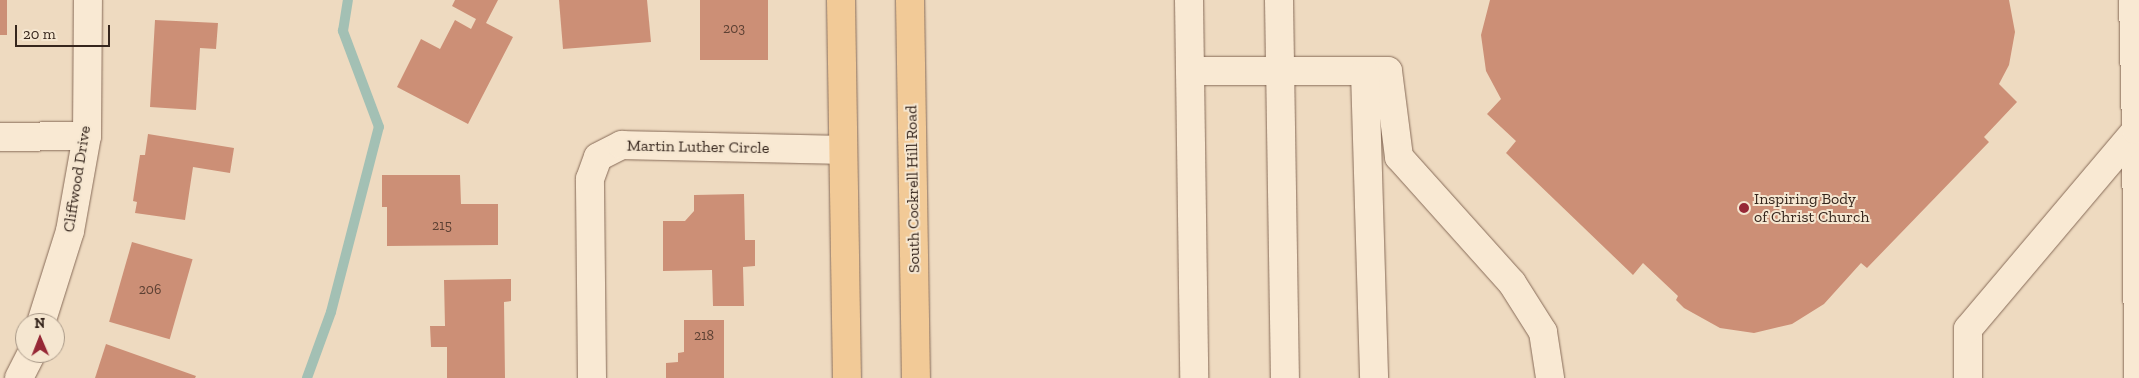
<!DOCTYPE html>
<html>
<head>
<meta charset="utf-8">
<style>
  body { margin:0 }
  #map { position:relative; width:2139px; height:378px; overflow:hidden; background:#eedac0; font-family:"Zilla Slab",serif }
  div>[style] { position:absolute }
  .stream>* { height:10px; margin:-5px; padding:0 5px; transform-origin:5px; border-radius:5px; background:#a3c0b4 }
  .building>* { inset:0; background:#cc8f76; transform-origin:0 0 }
  .roads { filter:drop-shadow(0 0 1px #876b58) drop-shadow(0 0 1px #876b58) }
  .minor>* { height:28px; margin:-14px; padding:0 14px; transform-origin:14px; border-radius:14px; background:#f9e9d3 }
  .major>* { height:28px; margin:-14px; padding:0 14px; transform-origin:14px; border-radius:14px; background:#f2ca97 }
  .dots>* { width:14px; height:14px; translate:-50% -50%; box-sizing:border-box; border:2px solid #f5e6d0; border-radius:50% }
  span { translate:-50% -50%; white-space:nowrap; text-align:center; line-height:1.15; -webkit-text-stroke:4px #f5e6d0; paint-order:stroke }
  .number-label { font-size:14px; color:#5c4033 }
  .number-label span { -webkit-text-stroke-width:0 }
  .street-label { font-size:16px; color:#36261d }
  .poi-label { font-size:16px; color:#36261d }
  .left { translate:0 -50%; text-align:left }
  .north { position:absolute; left:15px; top:313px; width:50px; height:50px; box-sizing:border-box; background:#f5e6d0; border:1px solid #a99988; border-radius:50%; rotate:359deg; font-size:14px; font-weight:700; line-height:20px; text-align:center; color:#36261d }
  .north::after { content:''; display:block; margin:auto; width:18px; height:22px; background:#962836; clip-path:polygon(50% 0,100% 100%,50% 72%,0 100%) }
  .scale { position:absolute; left:15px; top:25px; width:95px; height:22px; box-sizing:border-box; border:2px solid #36261d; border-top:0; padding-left:6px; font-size:15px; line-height:18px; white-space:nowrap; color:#36261d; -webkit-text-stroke:4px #f5e6d0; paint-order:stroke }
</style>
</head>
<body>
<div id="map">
  <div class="stream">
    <i style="left:307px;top:378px;width:70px;rotate:-70deg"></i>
    <i style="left:331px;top:312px;width:191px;rotate:-75.5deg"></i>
    <i style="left:379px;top:127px;width:103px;rotate:-110.6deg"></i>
    <i style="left:343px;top:31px;width:31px;rotate:-81deg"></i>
  </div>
  <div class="building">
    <i style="left:0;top:0;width:7px;height:35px"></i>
    <i style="clip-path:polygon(455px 0,498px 0,486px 23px,513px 37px,468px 124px,397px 87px,421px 39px,440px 49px,455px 20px,471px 29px,476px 19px,452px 6px)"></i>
    <i style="clip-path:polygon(559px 0,647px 0,651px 42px,563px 49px)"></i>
    <i style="left:700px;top:0;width:68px;height:60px"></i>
    <i style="clip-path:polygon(1490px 0,2009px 0,2015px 32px,2009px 65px,1999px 84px,2017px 102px,1984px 137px,1989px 142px,1867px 268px,1861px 263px,1824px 304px,1792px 324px,1754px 333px,1720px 328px,1684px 308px,1676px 300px,1678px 296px,1643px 263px,1633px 275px,1506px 153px,1516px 141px,1487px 114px,1501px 99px,1486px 71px,1481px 35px)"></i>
    <i style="clip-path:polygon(155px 20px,218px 23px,216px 49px,200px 48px,196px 110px,150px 107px)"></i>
    <i style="clip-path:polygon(148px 134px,234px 148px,230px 173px,193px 167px,185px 220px,135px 213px,137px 202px,133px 201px,140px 155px,145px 155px)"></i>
    <i style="clip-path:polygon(382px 175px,460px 175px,461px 204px,498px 204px,498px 245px,387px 246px,387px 207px,382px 207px)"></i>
    <i style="clip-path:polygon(744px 194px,745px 240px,755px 240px,755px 266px,743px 267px,744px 306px,713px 306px,712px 270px,663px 271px,663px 221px,685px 221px,694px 211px,694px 195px)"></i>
    <i style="left:132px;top:242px;width:63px;height:83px;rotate:16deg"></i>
    <i style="clip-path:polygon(511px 279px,511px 301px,504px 302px,505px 378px,447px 378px,447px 347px,431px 347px,430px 326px,445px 326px,444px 280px)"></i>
    <i style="clip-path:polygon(684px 320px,724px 320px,724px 378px,666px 378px,666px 363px,678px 362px,678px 353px,684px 352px)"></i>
    <i style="clip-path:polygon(106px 344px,196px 376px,195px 378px,95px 378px)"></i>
  </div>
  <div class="roads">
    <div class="minor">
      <i style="left:1189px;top:0;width:378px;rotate:89.2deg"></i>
      <i style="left:1279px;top:0;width:378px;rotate:89.1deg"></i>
      <i style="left:1190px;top:71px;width:198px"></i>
      <i style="left:1388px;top:71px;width:87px;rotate:82.7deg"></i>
      <i style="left:1399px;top:157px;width:169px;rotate:48.1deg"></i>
      <i style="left:1512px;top:283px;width:58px;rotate:57.7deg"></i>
      <i style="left:1543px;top:332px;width:47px;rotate:81.3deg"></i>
      <i style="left:1365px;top:72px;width:306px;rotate:88.3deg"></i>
      <i style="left:2136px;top:130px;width:248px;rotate:89.5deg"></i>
      <i style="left:0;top:137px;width:87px;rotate:-0.7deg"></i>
      <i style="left:41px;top:323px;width:96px;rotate:-72.5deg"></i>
      <i style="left:70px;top:231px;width:97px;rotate:-79.9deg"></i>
      <i style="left:87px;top:136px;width:136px;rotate:-89.6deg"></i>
      <i style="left:19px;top:378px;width:28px;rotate:-63deg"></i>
      <i style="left:592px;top:378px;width:199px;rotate:-90.6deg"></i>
      <i style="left:590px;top:179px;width:23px;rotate:-70deg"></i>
      <i style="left:598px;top:157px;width:27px;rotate:-27deg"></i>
      <i style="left:622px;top:145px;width:221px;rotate:1.3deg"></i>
      <i style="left:1968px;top:378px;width:49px;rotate:-90deg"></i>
      <i style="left:1968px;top:329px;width:260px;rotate:-49.8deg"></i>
      <i style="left:2136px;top:130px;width:130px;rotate:-91.3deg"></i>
    </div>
    <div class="major">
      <i style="left:841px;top:0;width:378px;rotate:89.1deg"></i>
      <i style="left:910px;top:0;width:378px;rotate:89.1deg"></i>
    </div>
  </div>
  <div class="dots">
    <i style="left:1744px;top:208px;background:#962836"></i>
  </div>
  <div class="number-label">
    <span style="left:734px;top:29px">203</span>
    <span style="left:442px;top:226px">215</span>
    <span style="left:150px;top:290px">206</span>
    <span style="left:704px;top:336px">218</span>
  </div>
  <div class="street-label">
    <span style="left:698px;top:147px;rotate:1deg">Martin Luther Circle</span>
    <span style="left:77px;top:179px;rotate:-81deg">Cliffwood Drive</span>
    <span style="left:913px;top:189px;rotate:-91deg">South Cockrell Hill Road</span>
  </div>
  <div class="poi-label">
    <span class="left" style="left:1754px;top:208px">Inspiring Body<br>of Christ Church</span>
  </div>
  <div class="north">N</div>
  <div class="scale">20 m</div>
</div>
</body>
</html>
